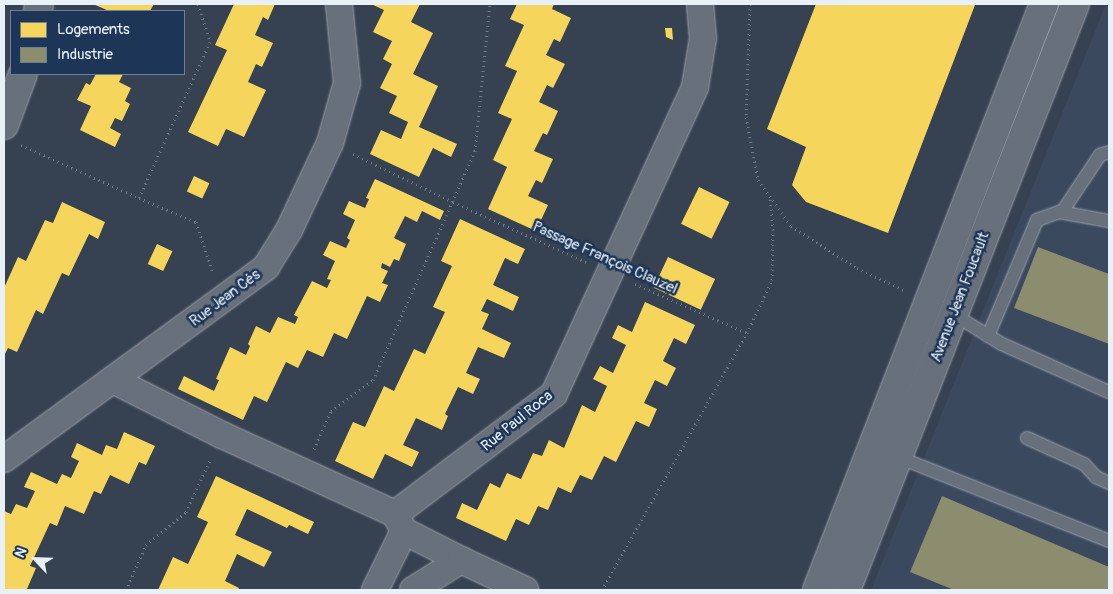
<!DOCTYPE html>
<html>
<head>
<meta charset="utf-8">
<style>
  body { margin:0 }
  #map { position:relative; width:1113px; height:594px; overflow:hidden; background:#364151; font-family:Pangolin,sans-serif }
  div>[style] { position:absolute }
  .built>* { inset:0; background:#3b495f }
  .homes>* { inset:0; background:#f6d55c; transform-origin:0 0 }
  .industry>* { inset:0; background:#8c8c6e }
  .path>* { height:3px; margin-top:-1.5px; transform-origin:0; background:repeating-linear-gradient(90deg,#717881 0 1px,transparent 0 5px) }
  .roads { filter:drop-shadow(0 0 1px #9ba1aa) drop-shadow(0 0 1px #9ba1aa) }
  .service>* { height:12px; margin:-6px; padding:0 6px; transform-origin:6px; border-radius:6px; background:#68707b }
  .minor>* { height:26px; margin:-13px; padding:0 13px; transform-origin:13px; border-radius:13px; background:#68707b }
  .tertiary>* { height:28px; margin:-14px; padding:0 14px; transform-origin:14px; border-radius:14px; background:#68707b }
  .secondary>* { height:28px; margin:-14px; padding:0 14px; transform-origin:14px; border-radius:14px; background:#68707b }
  span { translate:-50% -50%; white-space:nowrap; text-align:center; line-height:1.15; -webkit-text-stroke:5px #1d3557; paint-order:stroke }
  .street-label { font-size:15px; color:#e8f1f8 }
  .frame { position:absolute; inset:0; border:5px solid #e8f1f8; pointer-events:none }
  .legend { position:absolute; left:10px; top:10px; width:175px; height:65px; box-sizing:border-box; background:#1d3557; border:1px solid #6e8097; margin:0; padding:6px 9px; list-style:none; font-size:15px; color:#e8f1f8 }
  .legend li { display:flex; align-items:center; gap:10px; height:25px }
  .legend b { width:25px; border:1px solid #6e8097 }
  .north { position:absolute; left:10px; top:534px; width:50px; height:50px; -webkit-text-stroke:4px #1d3557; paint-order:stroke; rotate:294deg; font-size:14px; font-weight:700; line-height:20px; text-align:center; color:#e8f1f8 }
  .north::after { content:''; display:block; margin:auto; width:18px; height:22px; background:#e8f1f8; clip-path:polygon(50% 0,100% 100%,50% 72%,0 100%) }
</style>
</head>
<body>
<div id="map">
  <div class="built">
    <i style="clip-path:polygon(1106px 4px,1109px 4px,1109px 590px,871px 590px)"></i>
  </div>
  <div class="homes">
    <i style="clip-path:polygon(93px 4px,154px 4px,150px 11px,109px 11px)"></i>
    <i style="clip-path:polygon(234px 4px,275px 4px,268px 20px,263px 17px,255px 35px,273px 43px,262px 67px,256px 64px,248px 82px,266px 90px,244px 137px,226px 129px,218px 146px,188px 132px,227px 50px,215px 45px)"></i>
    <i style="clip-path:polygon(371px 4px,420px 4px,411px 22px,433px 33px,413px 74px,438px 86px,419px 127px,457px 144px,451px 157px,433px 148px,419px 177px,370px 154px,381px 130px,401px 139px,408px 122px,389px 113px,397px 96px,380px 88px,392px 64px,383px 59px,392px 41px,373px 32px,384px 10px)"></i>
    <i style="clip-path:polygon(517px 4px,554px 4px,552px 9px,571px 18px,560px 42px,554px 39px,546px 55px,565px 64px,553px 88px,547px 85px,539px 102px,558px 111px,547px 135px,543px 133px,534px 151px,553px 159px,542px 183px,536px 180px,528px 196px,548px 205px,536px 231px,488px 209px,507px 167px,493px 160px,512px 119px,498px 113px,517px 71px,505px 66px,524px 25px,510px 19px)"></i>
    <i style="clip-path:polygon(816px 4px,975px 5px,888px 233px,806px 202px,792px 185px,806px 147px,767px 129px)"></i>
    <i style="clip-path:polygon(665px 28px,672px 28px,673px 40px,666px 37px)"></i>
    <i style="clip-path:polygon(96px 74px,123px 74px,119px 82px,131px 88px,125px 101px,130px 104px,122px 121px,115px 118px,110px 128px,121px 134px,115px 147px,80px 130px,91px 106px,77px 100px,86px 83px,90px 85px)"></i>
    <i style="left:194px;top:176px;width:17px;height:17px;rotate:25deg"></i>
    <i style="clip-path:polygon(375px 179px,444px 211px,440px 220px,422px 211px,417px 222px,405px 216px,394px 238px,406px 244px,399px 261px,394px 259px,390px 267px,382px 263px,381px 268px,388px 271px,382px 283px,388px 285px,380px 302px,367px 296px,347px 339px,334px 333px,323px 357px,307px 350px,298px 368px,286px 362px,267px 402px,254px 396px,243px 420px,178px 389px,184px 376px,214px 391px,219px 380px,216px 379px,230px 347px,246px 355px,250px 346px,248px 344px,256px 326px,270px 333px,278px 317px,295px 324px,298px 317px,294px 315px,312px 281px,327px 288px,331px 280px,327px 279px,335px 261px,323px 255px,330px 241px,346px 248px,350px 240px,347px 238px,355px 220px,343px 214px,349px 201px,365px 208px,369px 199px,366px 198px)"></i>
    <i style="left:699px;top:187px;width:34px;height:41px;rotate:26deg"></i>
    <i style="clip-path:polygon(62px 202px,105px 222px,98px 239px,89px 234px,69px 276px,62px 273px,43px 314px,36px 310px,17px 352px,8px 348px,4px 356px,4px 288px,18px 257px,26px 261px,45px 220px,53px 223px)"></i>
    <i style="clip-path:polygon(460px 219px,525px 249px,518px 264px,505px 258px,493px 285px,519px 297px,513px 311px,487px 299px,481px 311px,489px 314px,482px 329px,511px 343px,504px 358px,478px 347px,466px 373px,480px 379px,473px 394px,458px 387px,445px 414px,448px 416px,442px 430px,416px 418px,403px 445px,419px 452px,412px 467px,385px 454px,373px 479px,335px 461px,353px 422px,365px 427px,384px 386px,394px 391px,414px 349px,425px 354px,445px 312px,433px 307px,452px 266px,441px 261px)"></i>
    <i style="left:157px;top:244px;width:17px;height:22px;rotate:25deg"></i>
    <i style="left:668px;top:257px;width:52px;height:34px;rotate:25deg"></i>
    <i style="clip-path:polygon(645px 302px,695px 325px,686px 344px,674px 338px,663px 361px,676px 368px,667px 386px,655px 380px,644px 403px,657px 409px,649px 427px,636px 421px,616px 462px,604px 456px,592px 480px,580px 475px,571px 493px,558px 487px,548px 510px,538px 506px,529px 525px,516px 519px,506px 541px,456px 518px,462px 503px,477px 510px,490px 483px,500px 488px,507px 473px,521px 479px,533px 453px,542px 456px,549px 440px,564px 448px,582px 405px,595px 412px,607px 386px,593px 379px,600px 366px,613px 373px,626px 345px,612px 338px,618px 325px,632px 332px)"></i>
    <i style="clip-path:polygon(124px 432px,155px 446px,146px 465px,139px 462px,129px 484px,110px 475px,101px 494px,94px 491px,84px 514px,65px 506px,57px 526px,50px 523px,30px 566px,36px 568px,27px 589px,31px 590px,4px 590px,4px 511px,11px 514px,16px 504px,27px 508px,35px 491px,24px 487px,31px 472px,57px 484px,62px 474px,71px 478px,79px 461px,71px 457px,77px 443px,102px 455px,106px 445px,117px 449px)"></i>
    <i style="clip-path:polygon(216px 476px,314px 522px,308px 534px,289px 525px,287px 528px,247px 509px,235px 535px,272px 552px,264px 567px,237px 554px,225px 581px,239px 588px,238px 590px,158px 590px,173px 557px,188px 564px,208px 522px,197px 517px)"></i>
  </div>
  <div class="industry">
    <i style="clip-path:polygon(1038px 247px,1109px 274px,1109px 344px,1014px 308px)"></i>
    <i style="clip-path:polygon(942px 496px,1109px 567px,1109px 590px,954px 590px,910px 572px)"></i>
  </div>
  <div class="path">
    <i style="left:198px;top:4px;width:40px;rotate:72deg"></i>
    <i style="left:210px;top:42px;width:171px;rotate:114.5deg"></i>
    <i style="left:139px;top:198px;width:62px;rotate:22.8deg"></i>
    <i style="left:196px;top:222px;width:54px;rotate:71.6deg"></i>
    <i style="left:750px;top:4px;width:113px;rotate:92deg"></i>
    <i style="left:746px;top:117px;width:64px;rotate:79.2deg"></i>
    <i style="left:758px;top:180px;width:57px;rotate:54.3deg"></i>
    <i style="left:791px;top:226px;width:78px;rotate:32.5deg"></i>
    <i style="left:857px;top:268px;width:52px;rotate:25.1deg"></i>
    <i style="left:21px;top:145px;width:129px;rotate:24.2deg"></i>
    <i style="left:353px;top:154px;width:111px;rotate:25.6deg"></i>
    <i style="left:453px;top:202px;width:146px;rotate:24.3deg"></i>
    <i style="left:635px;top:284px;width:122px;rotate:23.6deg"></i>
    <i style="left:314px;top:449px;width:42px;rotate:-65.9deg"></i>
    <i style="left:331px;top:411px;width:52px;rotate:-36.4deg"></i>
    <i style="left:373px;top:380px;width:251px;rotate:-66deg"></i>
    <i style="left:475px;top:151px;width:148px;rotate:-84.2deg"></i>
    <i style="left:126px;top:590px;width:49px;rotate:-66deg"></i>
    <i style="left:146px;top:545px;width:52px;rotate:-39.5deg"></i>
    <i style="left:186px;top:512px;width:60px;rotate:-65.2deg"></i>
    <i style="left:602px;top:590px;width:295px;rotate:-60.6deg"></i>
    <i style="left:747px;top:333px;width:59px;rotate:-64.7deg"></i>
    <i style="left:772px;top:280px;width:50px;rotate:-88.9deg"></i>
    <i style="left:773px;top:230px;width:33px;rotate:-95deg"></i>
  </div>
  <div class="roads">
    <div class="service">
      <i style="left:1062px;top:212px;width:69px;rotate:-56.3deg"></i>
      <i style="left:1100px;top:155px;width:9px;rotate:-18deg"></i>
      <i style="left:953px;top:314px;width:57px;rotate:31.5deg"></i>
      <i style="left:1002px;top:344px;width:117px;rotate:24.2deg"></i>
      <i style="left:988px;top:336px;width:126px;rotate:-67.1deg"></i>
      <i style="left:1037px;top:220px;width:23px;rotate:-20deg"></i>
      <i style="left:1059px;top:212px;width:51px;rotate:10.2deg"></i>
      <i style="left:1027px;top:438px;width:63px;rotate:24.5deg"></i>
      <i style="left:1084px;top:464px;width:18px;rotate:47deg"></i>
      <i style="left:1096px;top:477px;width:14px;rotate:25deg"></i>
      <i style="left:898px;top:457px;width:227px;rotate:21.7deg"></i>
    </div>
    <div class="minor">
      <i style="left:113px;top:380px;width:122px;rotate:26.8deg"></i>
      <i style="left:222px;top:435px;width:190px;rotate:24.5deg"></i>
      <i style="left:395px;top:514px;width:199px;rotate:-37deg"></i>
      <i style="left:554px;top:394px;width:338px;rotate:-65.3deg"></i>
      <i style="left:695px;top:87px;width:50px;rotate:-80.7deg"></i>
      <i style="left:703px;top:38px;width:34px;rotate:-95deg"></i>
      <i style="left:4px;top:459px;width:325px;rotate:-36.2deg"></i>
      <i style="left:266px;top:267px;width:44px;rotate:-58.1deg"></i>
      <i style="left:289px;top:230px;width:96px;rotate:-64.8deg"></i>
      <i style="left:330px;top:143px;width:62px;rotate:-74.2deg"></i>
      <i style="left:347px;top:83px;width:79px;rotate:-95.8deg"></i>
      <i style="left:395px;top:514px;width:19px;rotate:62deg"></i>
      <i style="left:404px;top:531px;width:64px;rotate:27deg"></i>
      <i style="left:375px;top:590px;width:66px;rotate:-63.8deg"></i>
      <i style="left:413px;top:590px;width:57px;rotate:-32deg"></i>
      <i style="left:461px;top:560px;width:71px;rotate:25.1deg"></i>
    </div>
    <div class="tertiary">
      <i style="left:38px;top:11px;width:7px;rotate:-82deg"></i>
      <i style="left:4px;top:125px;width:54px;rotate:-69.6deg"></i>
    </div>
    <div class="secondary">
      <i style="left:817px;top:590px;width:628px;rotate:-68.83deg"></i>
      <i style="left:846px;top:590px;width:629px;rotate:-68.66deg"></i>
    </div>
  </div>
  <div class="street-label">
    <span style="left:605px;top:258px;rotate:24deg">Passage François Clauzel</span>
    <span style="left:960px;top:297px;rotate:-69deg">Avenue Jean Foucault</span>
    <span style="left:225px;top:298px;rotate:-37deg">Rue Jean Cés</span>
    <span style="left:517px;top:421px;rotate:-39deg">Rue Paul Roca</span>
  </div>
  <div class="frame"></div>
  <ul class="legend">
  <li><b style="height:14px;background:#f6d55c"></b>Logements</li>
  <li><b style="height:14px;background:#8c8c6e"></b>Industrie</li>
  </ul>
  <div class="north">N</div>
</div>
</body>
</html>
